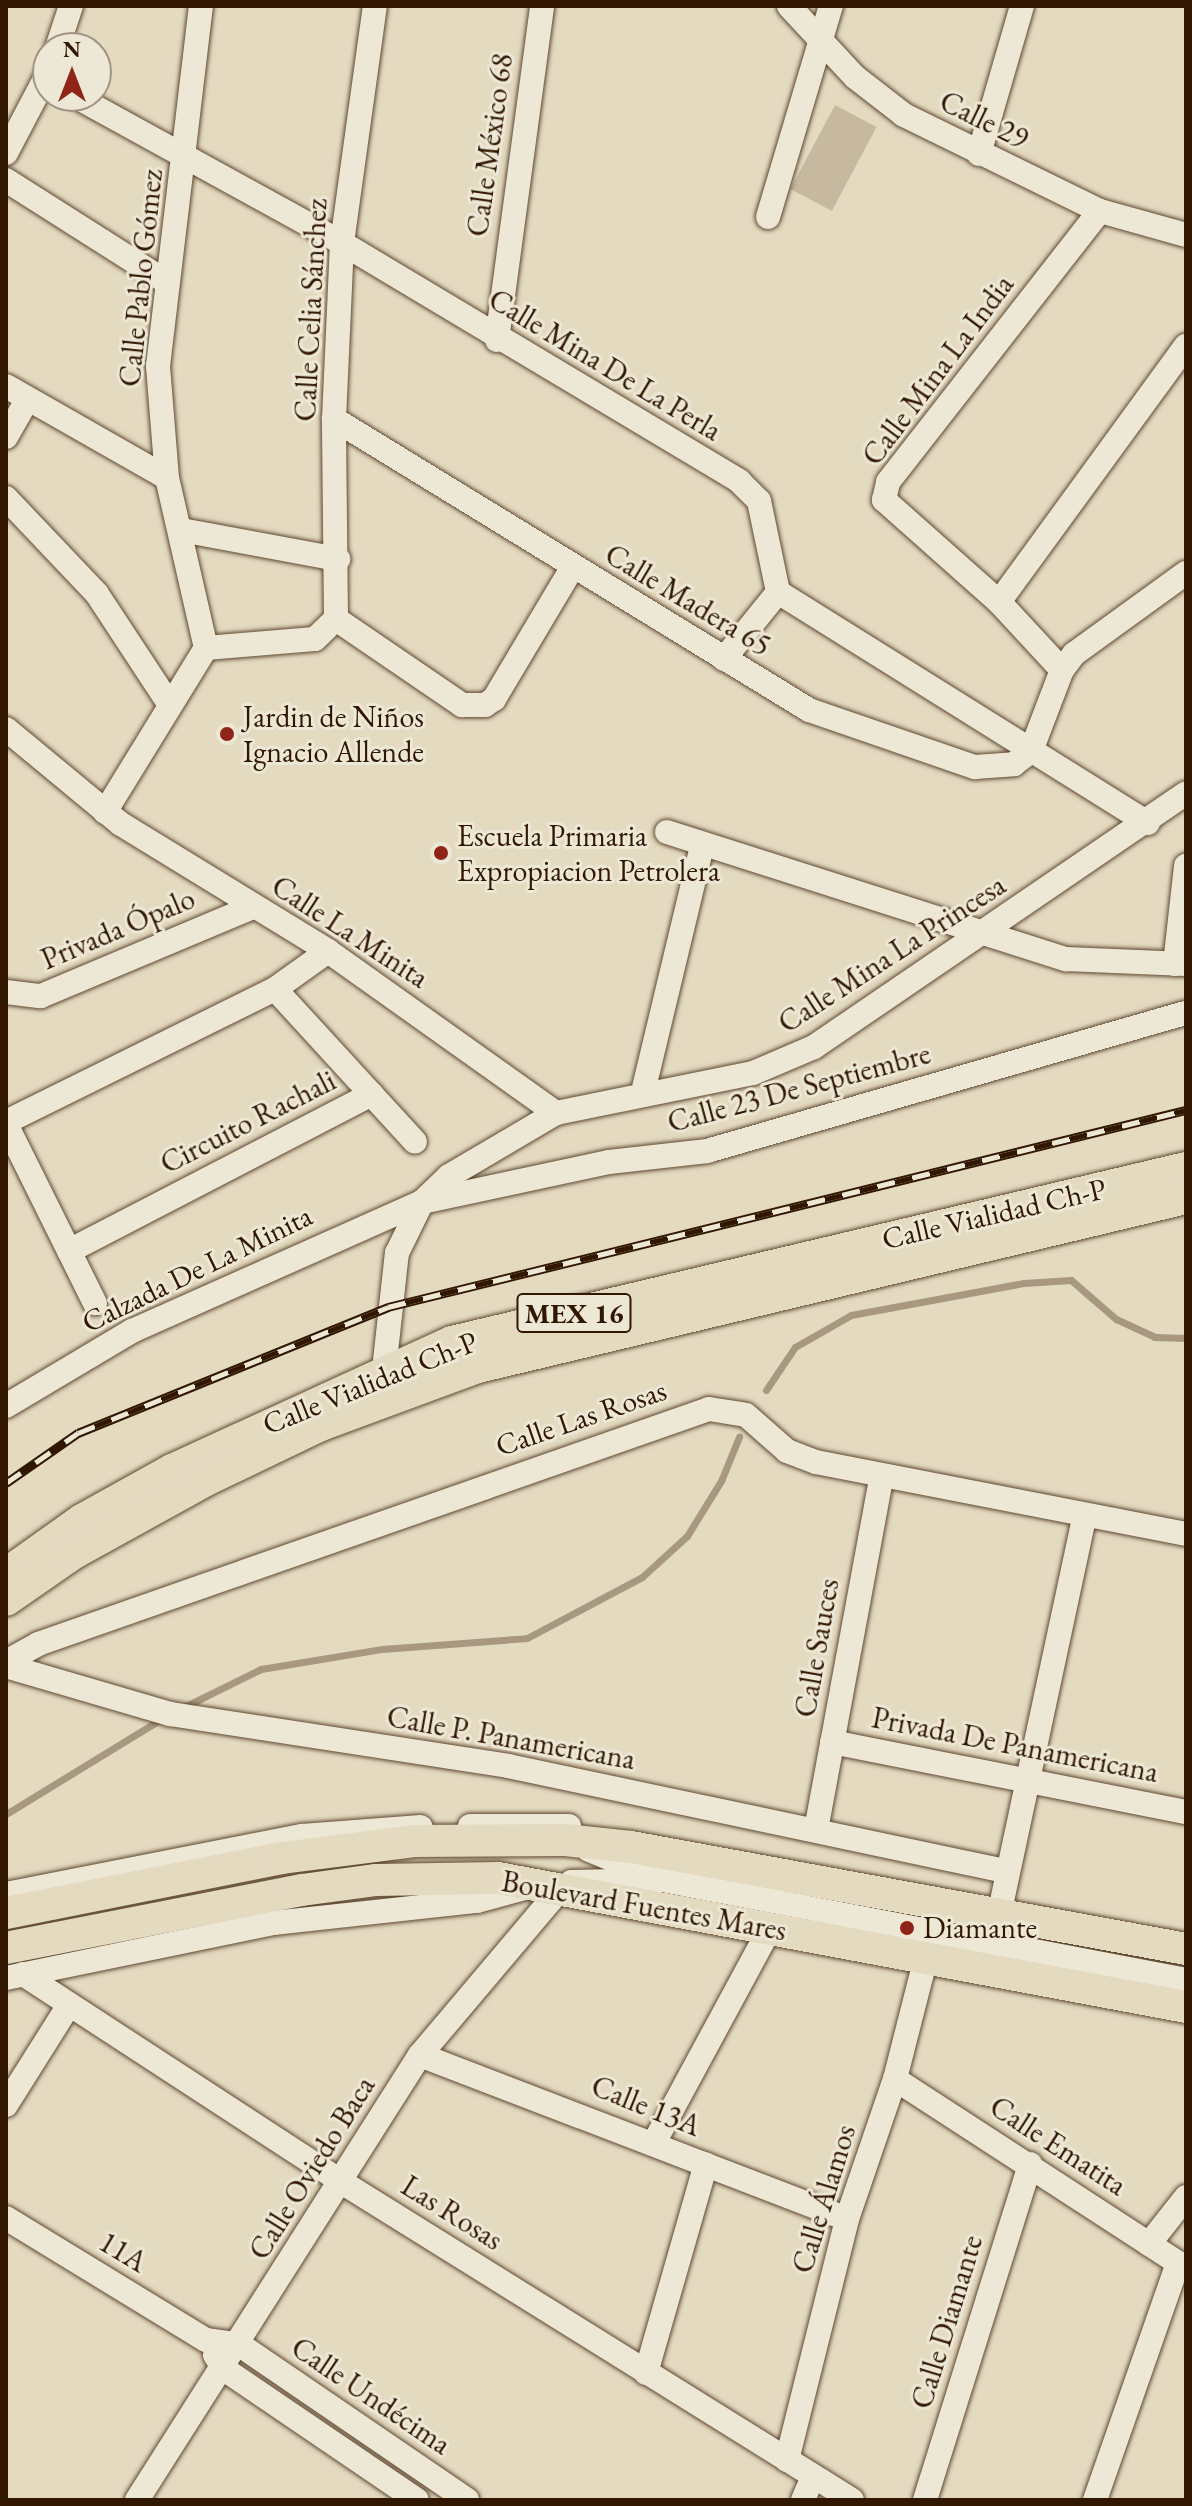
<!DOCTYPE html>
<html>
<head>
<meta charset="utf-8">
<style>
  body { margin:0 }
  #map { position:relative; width:1192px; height:2506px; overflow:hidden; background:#e4dac0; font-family:"EB Garamond",serif }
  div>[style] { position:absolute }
  .green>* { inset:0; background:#c6b99f; transform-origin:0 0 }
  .stream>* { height:7px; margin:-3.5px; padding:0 3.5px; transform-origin:3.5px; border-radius:3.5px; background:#a7987f }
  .roads { filter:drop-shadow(0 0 2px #5e4830) drop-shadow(0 0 2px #5e4830) }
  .minor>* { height:24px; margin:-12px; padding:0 12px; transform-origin:12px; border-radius:12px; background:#ede7d6 }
  .major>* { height:32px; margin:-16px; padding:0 16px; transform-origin:16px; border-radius:16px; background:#e4dac0 }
  .rail>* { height:9px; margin-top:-4.5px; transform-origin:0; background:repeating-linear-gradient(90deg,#ede7d6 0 18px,#311700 0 36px); box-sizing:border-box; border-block:2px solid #311700 }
  .dots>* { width:22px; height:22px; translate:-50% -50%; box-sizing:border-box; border:4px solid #ede7d6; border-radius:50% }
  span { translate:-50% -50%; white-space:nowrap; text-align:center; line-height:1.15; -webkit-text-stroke:6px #ede7d6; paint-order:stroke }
  .shield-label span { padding:2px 6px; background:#ede7d6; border:2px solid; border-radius:6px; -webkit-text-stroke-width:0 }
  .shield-label { font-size:28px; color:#311700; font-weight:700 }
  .street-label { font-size:30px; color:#311700 }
  .poi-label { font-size:30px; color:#311700 }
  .left { translate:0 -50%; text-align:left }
  .frame { position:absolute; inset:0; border:8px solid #311700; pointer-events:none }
  .north { position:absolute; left:32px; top:32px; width:80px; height:80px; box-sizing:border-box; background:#ede7d6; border:2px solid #a29480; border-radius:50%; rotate:0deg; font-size:22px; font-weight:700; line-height:32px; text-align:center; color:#311700 }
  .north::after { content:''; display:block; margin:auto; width:28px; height:36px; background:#8f2418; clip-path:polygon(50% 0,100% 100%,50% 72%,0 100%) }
</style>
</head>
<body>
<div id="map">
  <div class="green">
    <i style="left:835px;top:105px;width:47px;height:95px;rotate:28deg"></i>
  </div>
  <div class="stream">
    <i style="left:766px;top:1390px;width:52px;rotate:-56deg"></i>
    <i style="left:795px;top:1347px;width:64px;rotate:-29.7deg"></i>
    <i style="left:851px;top:1315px;width:176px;rotate:-10.5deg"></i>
    <i style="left:1024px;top:1283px;width:47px;rotate:-3.7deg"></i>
    <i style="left:1071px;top:1280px;width:60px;rotate:40.9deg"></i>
    <i style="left:1116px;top:1319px;width:43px;rotate:24.8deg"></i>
    <i style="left:1155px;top:1337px;width:31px;rotate:2deg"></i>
    <i style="left:182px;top:1708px;width:88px;rotate:-26.3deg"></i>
    <i style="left:261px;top:1669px;width:123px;rotate:-9.4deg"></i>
    <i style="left:382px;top:1649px;width:145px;rotate:-4.3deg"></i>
    <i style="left:527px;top:1638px;width:130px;rotate:-27.9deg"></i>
    <i style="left:642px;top:1577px;width:61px;rotate:-42.3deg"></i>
    <i style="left:687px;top:1536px;width:65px;rotate:-58.3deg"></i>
    <i style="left:721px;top:1481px;width:48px;rotate:-67.8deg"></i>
    <i style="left:6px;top:1814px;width:182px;rotate:-31.5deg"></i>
  </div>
  <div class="roads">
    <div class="minor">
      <i style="left:789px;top:6px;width:97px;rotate:47.1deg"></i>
      <i style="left:855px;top:77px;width:62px;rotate:37.8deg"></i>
      <i style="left:904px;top:115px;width:218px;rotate:26.1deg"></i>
      <i style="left:1100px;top:211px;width:89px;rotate:15.6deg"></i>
      <i style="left:57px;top:48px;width:44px;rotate:-71.6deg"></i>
      <i style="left:75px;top:96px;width:305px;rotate:28.8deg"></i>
      <i style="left:342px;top:243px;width:463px;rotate:30.9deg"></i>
      <i style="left:739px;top:481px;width:28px;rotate:45deg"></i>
      <i style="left:759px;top:501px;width:93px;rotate:78.2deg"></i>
      <i style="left:778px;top:592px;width:436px;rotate:32deg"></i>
      <i style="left:6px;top:153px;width:90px;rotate:-62.3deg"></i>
      <i style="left:979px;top:154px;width:154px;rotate:-73.8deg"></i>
      <i style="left:6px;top:180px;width:191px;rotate:32.4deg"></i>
      <i style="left:768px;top:217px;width:220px;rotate:-73.4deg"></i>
      <i style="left:497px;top:340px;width:337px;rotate:-82.3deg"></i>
      <i style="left:6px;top:386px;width:185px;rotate:29.7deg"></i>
      <i style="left:334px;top:419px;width:557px;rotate:31.49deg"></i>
      <i style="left:809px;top:710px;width:176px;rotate:19deg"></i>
      <i style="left:975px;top:767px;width:39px;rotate:-4deg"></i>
      <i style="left:1014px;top:764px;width:21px;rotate:-37deg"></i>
      <i style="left:1031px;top:751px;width:87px;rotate:-69.1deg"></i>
      <i style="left:1062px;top:670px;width:20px;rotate:-53deg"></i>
      <i style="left:1074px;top:654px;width:138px;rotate:-35.9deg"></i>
      <i style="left:6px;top:437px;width:40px;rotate:-60.3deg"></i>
      <i style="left:6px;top:498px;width:132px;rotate:46.5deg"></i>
      <i style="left:97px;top:594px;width:133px;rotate:56.7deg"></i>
      <i style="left:181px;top:530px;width:160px;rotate:10.5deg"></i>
      <i style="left:999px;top:602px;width:317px;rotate:-53.9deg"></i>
      <i style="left:336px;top:619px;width:200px;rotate:-90.6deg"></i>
      <i style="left:334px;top:419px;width:176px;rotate:-87.4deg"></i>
      <i style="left:342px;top:243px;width:239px;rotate:-82.1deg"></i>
      <i style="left:206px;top:648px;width:109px;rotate:-4.7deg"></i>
      <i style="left:315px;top:639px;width:29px;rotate:-44deg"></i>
      <i style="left:336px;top:619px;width:153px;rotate:34.3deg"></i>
      <i style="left:462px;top:705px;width:23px"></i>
      <i style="left:485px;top:705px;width:11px;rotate:-34deg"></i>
      <i style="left:494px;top:699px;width:152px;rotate:-59.2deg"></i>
      <i style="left:724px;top:659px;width:86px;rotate:-51.1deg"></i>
      <i style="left:1062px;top:670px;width:93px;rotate:-132.8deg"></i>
      <i style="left:999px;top:602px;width:154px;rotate:-138.4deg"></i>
      <i style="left:884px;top:500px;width:18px;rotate:-77deg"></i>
      <i style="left:888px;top:482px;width:344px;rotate:-52deg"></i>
      <i style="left:6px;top:729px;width:149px;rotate:39.6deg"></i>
      <i style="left:121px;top:824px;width:243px;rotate:31.5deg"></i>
      <i style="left:328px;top:951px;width:280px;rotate:35.4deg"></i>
      <i style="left:105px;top:812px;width:193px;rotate:-58.4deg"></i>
      <i style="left:206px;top:648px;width:174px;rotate:-102.9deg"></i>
      <i style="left:167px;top:478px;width:112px;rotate:-94.6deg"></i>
      <i style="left:158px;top:366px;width:363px;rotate:-83.2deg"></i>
      <i style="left:667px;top:832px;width:419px;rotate:17.7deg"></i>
      <i style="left:1066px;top:959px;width:120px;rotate:2.4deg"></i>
      <i style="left:1175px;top:964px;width:99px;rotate:-83.6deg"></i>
      <i style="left:275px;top:989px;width:207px;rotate:47.5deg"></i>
      <i style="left:6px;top:992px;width:35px;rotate:7deg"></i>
      <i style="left:41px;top:996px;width:230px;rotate:-22.8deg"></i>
      <i style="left:643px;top:1092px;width:253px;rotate:-76.5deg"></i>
      <i style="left:6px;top:1122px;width:300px;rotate:-26.3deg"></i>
      <i style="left:275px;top:989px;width:65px;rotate:-35.6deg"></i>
      <i style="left:6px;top:1124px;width:200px;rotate:63.6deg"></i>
      <i style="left:69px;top:1251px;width:341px;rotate:-27.4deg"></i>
      <i style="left:382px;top:1388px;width:136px;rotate:-83.7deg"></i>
      <i style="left:397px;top:1253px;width:57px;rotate:-63.9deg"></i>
      <i style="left:422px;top:1202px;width:37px;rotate:-44deg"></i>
      <i style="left:449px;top:1176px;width:124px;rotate:-30.5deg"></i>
      <i style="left:556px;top:1113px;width:201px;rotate:-11.5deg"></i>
      <i style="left:753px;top:1073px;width:66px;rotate:-23.1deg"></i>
      <i style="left:814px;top:1047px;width:450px;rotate:-34.3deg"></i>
      <i style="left:6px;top:1406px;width:147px;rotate:-30.8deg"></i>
      <i style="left:132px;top:1331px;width:317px;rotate:-24deg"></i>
      <i style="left:422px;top:1202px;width:191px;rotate:-12.1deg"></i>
      <i style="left:609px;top:1162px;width:99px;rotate:-6.4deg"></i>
      <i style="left:707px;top:1151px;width:498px;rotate:-16.1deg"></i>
      <i style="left:6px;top:1662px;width:37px;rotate:-29deg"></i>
      <i style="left:38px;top:1644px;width:711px;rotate:-19.3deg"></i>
      <i style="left:709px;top:1409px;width:37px;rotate:9deg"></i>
      <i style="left:746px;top:1415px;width:55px;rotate:41.3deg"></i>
      <i style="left:787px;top:1451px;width:31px;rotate:21deg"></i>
      <i style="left:816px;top:1462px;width:377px;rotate:11deg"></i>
      <i style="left:6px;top:1666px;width:171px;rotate:16.3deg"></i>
      <i style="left:170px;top:1714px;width:342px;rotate:8.7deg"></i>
      <i style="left:508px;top:1766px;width:508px;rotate:11.93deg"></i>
      <i style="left:832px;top:1742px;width:361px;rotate:11.2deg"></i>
      <i style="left:470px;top:1826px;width:99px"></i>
      <i style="left:816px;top:1830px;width:358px;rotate:-79.5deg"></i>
      <i style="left:589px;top:1850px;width:79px;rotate:22.3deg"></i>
      <i style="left:662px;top:1880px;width:533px;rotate:10.8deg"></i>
      <i style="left:571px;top:1882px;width:91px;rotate:-1.3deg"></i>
      <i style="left:6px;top:1894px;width:302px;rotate:-11.1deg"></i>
      <i style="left:302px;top:1836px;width:119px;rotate:-4.3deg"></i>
      <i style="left:999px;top:1915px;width:407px;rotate:-77.9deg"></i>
      <i style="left:23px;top:1974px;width:379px;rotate:33.1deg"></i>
      <i style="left:340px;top:2181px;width:603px;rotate:31.92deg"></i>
      <i style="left:6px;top:1978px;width:273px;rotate:-11.6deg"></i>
      <i style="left:273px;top:1923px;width:205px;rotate:-6.2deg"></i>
      <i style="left:477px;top:1901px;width:60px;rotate:-15.4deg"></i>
      <i style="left:420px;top:2055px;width:457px;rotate:21deg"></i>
      <i style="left:895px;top:2079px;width:347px;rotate:33deg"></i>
      <i style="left:6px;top:2105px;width:118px;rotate:-57.8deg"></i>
      <i style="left:655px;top:2141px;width:242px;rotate:-61.6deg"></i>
      <i style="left:6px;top:2218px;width:234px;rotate:31.4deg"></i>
      <i style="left:206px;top:2340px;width:34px;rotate:8deg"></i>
      <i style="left:240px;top:2345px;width:275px;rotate:34.3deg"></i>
      <i style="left:1149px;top:2244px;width:60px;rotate:-51.8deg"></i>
      <i style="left:215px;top:2355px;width:17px;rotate:57deg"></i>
      <i style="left:224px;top:2369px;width:233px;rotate:34.2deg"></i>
      <i style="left:646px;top:2373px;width:217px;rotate:-74deg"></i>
      <i style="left:787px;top:2460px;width:248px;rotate:-76deg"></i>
      <i style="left:847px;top:2219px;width:148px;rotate:-71.1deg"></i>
      <i style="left:895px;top:2079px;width:126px;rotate:-75.7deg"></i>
      <i style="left:137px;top:2500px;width:527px;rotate:-57.55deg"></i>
      <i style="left:420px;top:2055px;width:220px;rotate:-49.8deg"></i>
      <i style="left:803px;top:2500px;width:26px;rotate:-67deg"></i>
      <i style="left:925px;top:2500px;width:352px;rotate:-72.6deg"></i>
      <i style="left:1095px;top:2500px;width:251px;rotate:-70.7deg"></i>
    </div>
    <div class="major">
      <i style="left:6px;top:1574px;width:93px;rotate:-35.4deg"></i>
      <i style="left:82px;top:1520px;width:103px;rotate:-29.1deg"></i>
      <i style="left:172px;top:1470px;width:308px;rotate:-24.6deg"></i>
      <i style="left:452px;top:1342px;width:754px;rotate:-13.34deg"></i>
      <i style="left:6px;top:1600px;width:83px;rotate:-34.7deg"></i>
      <i style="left:74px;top:1553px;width:151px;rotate:-28.9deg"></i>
      <i style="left:206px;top:1480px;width:127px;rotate:-25.6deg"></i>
      <i style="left:321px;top:1425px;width:167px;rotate:-20.3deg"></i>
      <i style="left:478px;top:1367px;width:728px;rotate:-13.43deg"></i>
      <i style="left:6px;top:1913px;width:281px;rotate:-11.3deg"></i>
      <i style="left:282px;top:1858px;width:133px;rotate:-7.3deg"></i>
      <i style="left:414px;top:1841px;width:151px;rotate:-0.4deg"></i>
      <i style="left:565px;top:1840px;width:66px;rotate:6.1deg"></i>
      <i style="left:631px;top:1847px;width:564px;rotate:10.41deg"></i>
      <i style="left:6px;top:1948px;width:302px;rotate:-11.1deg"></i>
      <i style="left:302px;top:1890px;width:75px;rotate:-7.7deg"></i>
      <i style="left:376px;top:1880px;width:122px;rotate:-0.9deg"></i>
      <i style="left:498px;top:1878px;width:700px;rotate:10.62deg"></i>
    </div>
  </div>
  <div class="rail">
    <i style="left:6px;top:1483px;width:88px;rotate:-34.8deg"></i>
    <i style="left:78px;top:1433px;width:335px;rotate:-22.1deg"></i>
    <i style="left:388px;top:1307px;width:822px;rotate:-13.87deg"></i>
  </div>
  <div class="dots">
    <i style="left:227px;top:734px;background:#8f2418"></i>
    <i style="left:441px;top:853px;background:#8f2418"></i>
    <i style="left:907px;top:1928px;background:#8f2418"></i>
  </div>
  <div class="shield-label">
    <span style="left:574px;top:1313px">MEX 16</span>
  </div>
  <div class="street-label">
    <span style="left:984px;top:120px;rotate:26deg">Calle 29</span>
    <span style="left:490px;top:145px;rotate:-82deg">Calle México 68</span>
    <span style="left:141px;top:278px;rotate:-84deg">Calle Pablo Gómez</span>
    <span style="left:311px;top:310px;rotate:-87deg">Calle Celia Sánchez</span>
    <span style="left:605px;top:365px;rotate:31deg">Calle Mina De La Perla</span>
    <span style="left:938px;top:370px;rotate:-53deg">Calle Mina La India</span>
    <span style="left:688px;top:600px;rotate:31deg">Calle Madera 65</span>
    <span style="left:118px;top:929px;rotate:-23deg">Privada Ópalo</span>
    <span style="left:350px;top:932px;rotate:33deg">Calle La Minita</span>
    <span style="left:892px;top:954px;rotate:-33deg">Calle Mina La Princesa</span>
    <span style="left:799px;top:1088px;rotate:-15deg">Calle 23 De Septiembre</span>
    <span style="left:248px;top:1122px;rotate:-27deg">Circuito Rachali</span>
    <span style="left:994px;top:1214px;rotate:-13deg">Calle Vialidad Ch-P</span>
    <span style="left:197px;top:1269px;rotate:-26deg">Calzada De La Minita</span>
    <span style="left:370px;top:1383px;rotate:-22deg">Calle Vialidad Ch-P</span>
    <span style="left:581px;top:1418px;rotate:-19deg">Calle Las Rosas</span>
    <span style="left:817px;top:1648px;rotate:-80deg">Calle Sauces</span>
    <span style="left:511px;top:1738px;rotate:10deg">Calle P. Panamericana</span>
    <span style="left:1015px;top:1745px;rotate:11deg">Privada De Panamericana</span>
    <span style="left:644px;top:1906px;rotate:10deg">Boulevard Fuentes Mares</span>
    <span style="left:646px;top:2106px;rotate:22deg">Calle 13A</span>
    <span style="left:1058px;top:2146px;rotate:33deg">Calle Ematita</span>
    <span style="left:312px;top:2168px;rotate:-58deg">Calle Oviedo Baca</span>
    <span style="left:824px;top:2199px;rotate:-73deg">Calle Álamos</span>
    <span style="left:452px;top:2213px;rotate:32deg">Las Rosas</span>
    <span style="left:123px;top:2252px;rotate:31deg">11A</span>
    <span style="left:947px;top:2322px;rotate:-73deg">Calle Diamante</span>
    <span style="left:371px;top:2396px;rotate:34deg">Calle Undécima</span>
  </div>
  <div class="poi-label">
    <span class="left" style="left:243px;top:734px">Jardin de Niños<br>Ignacio Allende</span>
    <span class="left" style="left:457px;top:853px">Escuela Primaria<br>Expropiacion Petrolera</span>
    <span class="left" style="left:923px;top:1928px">Diamante</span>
  </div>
  <div class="frame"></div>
  <div class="north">N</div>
</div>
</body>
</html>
